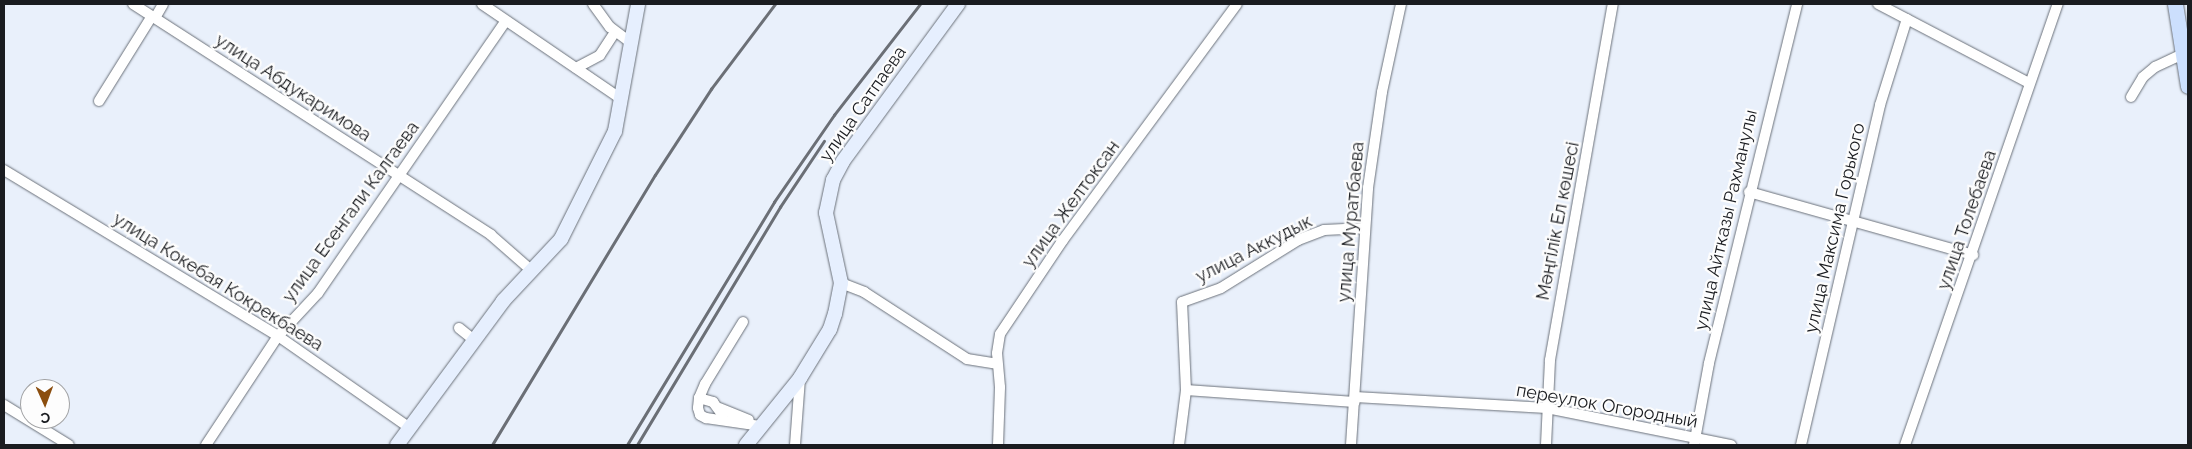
<!DOCTYPE html>
<html>
<head>
<meta charset="utf-8">
<style>
  body { margin:0 }
  #map { position:relative; width:2192px; height:449px; overflow:hidden; background:#e9f0fb; font-family:Raleway,sans-serif }
  div>[style] { position:absolute }
  .roads { filter:drop-shadow(0 0 1px #6b717a) drop-shadow(0 0 1px #6b717a) }
  .street>* { height:10px; margin:-5px; padding:0 5px; transform-origin:5px; border-radius:5px; background:#fff }
  .secondary>* { height:14px; margin:-7px; padding:0 7px; transform-origin:7px; border-radius:7px; background:#e6effe }
  .primary>* { height:15px; margin:-7.5px; padding:0 7.5px; transform-origin:7.5px; border-radius:7.5px; background:#ccdffd }
  .rail>* { height:2.5px; margin:-1.25px; padding:0 1.25px; transform-origin:1.25px; border-radius:1.25px; background:#6b6f76 }
  span { translate:-50% -50%; white-space:nowrap; text-align:center; line-height:1.15; -webkit-text-stroke:4.5px #fdfdfd; paint-order:stroke }
  .street-label { font-size:18px; color:#1a1c20 }
  .frame { position:absolute; inset:0; border:5px solid #1a1c20; pointer-events:none }
  .north { position:absolute; left:20px; top:379px; width:50px; height:50px; box-sizing:border-box; background:#fdfdfd; border:1px solid #a2a3a5; border-radius:50%; rotate:178deg; font-size:14px; font-weight:700; line-height:20px; text-align:center; color:#1a1c20 }
  .north::after { content:''; display:block; margin:auto; width:18px; height:22px; background:#8b4e0f; clip-path:polygon(50% 0,100% 100%,50% 72%,0 100%) }
</style>
</head>
<body>
<div id="map">
  <div class="roads">
    <div class="street">
      <i style="left:133px;top:4px;width:426px;rotate:32.8deg"></i>
      <i style="left:491px;top:235px;width:55px;rotate:41.3deg"></i>
      <i style="left:482px;top:4px;width:167px;rotate:34.3deg"></i>
      <i style="left:593px;top:4px;width:29px;rotate:54deg"></i>
      <i style="left:610px;top:27px;width:25px;rotate:37deg"></i>
      <i style="left:1878px;top:4px;width:170px;rotate:27.6deg"></i>
      <i style="left:155px;top:18px;width:16px;rotate:-60deg"></i>
      <i style="left:576px;top:68px;width:27px;rotate:-28deg"></i>
      <i style="left:600px;top:55px;width:27px;rotate:-57deg"></i>
      <i style="left:2131px;top:97px;width:23px;rotate:-59deg"></i>
      <i style="left:2143px;top:77px;width:16px;rotate:-40deg"></i>
      <i style="left:2155px;top:67px;width:31px;rotate:-25deg"></i>
      <i style="left:99px;top:101px;width:100px;rotate:-58.1deg"></i>
      <i style="left:4px;top:170px;width:320px;rotate:31.2deg"></i>
      <i style="left:278px;top:336px;width:161px;rotate:34.9deg"></i>
      <i style="left:1749px;top:192px;width:233px;rotate:15.7deg"></i>
      <i style="left:841px;top:283px;width:25px;rotate:21deg"></i>
      <i style="left:864px;top:292px;width:123px;rotate:33deg"></i>
      <i style="left:967px;top:359px;width:30px;rotate:9deg"></i>
      <i style="left:743px;top:322px;width:73px;rotate:121.5deg"></i>
      <i style="left:705px;top:384px;width:15px;rotate:113deg"></i>
      <i style="left:699px;top:398px;width:10px;rotate:96deg"></i>
      <i style="left:698px;top:408px;width:7px;rotate:74deg"></i>
      <i style="left:700px;top:415px;width:7px;rotate:27deg"></i>
      <i style="left:706px;top:418px;width:56px;rotate:8.3deg"></i>
      <i style="left:459px;top:328px;width:19px;rotate:39deg"></i>
      <i style="left:1186px;top:390px;width:169px;rotate:4.1deg"></i>
      <i style="left:1355px;top:397px;width:192px;rotate:3.3deg"></i>
      <i style="left:1547px;top:408px;width:188px;rotate:11.4deg"></i>
      <i style="left:699px;top:398px;width:15px;rotate:16deg"></i>
      <i style="left:713px;top:402px;width:14px;rotate:54deg"></i>
      <i style="left:4px;top:405px;width:76px;rotate:31.6deg"></i>
      <i style="left:719px;top:408px;width:32px;rotate:22deg"></i>
      <i style="left:206px;top:445px;width:131px;rotate:-56.6deg"></i>
      <i style="left:278px;top:336px;width:59px;rotate:-47.1deg"></i>
      <i style="left:318px;top:293px;width:329px;rotate:-55.4deg"></i>
      <i style="left:795px;top:445px;width:66px;rotate:-85.7deg"></i>
      <i style="left:998px;top:445px;width:58px;rotate:-88deg"></i>
      <i style="left:1000px;top:387px;width:34px;rotate:-95deg"></i>
      <i style="left:997px;top:353px;width:19px;rotate:-81deg"></i>
      <i style="left:1000px;top:334px;width:113px;rotate:-56.2deg"></i>
      <i style="left:1063px;top:240px;width:293px;rotate:-53.6deg"></i>
      <i style="left:1179px;top:445px;width:55px;rotate:-82.7deg"></i>
      <i style="left:1186px;top:390px;width:88px;rotate:-92.6deg"></i>
      <i style="left:1182px;top:302px;width:41px;rotate:-19.7deg"></i>
      <i style="left:1221px;top:288px;width:91px;rotate:-31.9deg"></i>
      <i style="left:1298px;top:240px;width:28px;rotate:-21deg"></i>
      <i style="left:1324px;top:230px;width:41px;rotate:-2.8deg"></i>
      <i style="left:1351px;top:445px;width:258px;rotate:-86.2deg"></i>
      <i style="left:1368px;top:188px;width:97px;rotate:-81.7deg"></i>
      <i style="left:1382px;top:92px;width:90px;rotate:-77.8deg"></i>
      <i style="left:1546px;top:445px;width:85px;rotate:-87.3deg"></i>
      <i style="left:1550px;top:360px;width:362px;rotate:-80deg"></i>
      <i style="left:1694px;top:445px;width:83px;rotate:-79.6deg"></i>
      <i style="left:1709px;top:363px;width:370px;rotate:-76.2deg"></i>
      <i style="left:1801px;top:445px;width:349px;rotate:-76.9deg"></i>
      <i style="left:1880px;top:105px;width:90px;rotate:-72.6deg"></i>
      <i style="left:1905px;top:445px;width:467px;rotate:-70.9deg"></i>
    </div>
    <div class="secondary">
      <i style="left:397px;top:445px;width:179px;rotate:-53.6deg"></i>
      <i style="left:503px;top:301px;width:85px;rotate:-46.9deg"></i>
      <i style="left:561px;top:239px;width:121px;rotate:-63.4deg"></i>
      <i style="left:615px;top:131px;width:129px;rotate:-79.7deg"></i>
      <i style="left:746px;top:445px;width:86px;rotate:-51.1deg"></i>
      <i style="left:800px;top:378px;width:57px;rotate:-58.5deg"></i>
      <i style="left:830px;top:329px;width:16px;rotate:-72deg"></i>
      <i style="left:835px;top:314px;width:32px;rotate:-79deg"></i>
      <i style="left:841px;top:283px;width:72px;rotate:-102.1deg"></i>
      <i style="left:826px;top:213px;width:34px;rotate:-78deg"></i>
      <i style="left:833px;top:180px;width:21px;rotate:-62deg"></i>
      <i style="left:843px;top:161px;width:195px;rotate:-53.8deg"></i>
    </div>
    <div class="primary">
      <i style="left:2175px;top:4px;width:83px;rotate:81deg"></i>
    </div>
  </div>
  <div class="rail">
    <i style="left:492px;top:445px;width:315px;rotate:-58.9deg"></i>
    <i style="left:655px;top:175px;width:103px;rotate:-56.9deg"></i>
    <i style="left:711px;top:89px;width:106px;rotate:-53deg"></i>
    <i style="left:627px;top:445px;width:284px;rotate:-58.8deg"></i>
    <i style="left:774px;top:202px;width:106px;rotate:-55.4deg"></i>
    <i style="left:834px;top:115px;width:140px;rotate:-52.2deg"></i>
    <i style="left:637px;top:445px;width:278px;rotate:-59deg"></i>
    <i style="left:780px;top:207px;width:79px;rotate:-56.3deg"></i>
  </div>
  <div class="street-label">
    <span style="left:293px;top:88px;rotate:33deg">улица Абдукаримова</span>
    <span style="left:863px;top:104px;rotate:-55deg">улица Сатпаева</span>
    <span style="left:1071px;top:204px;rotate:-54deg">улица Желтоксан</span>
    <span style="left:351px;top:212px;rotate:-54deg">улица Есенгали Калгаева</span>
    <span style="left:1726px;top:220px;rotate:-77deg">улица Айтказы Рахманулы</span>
    <span style="left:1967px;top:220px;rotate:-71deg">улица Толебаева</span>
    <span style="left:1558px;top:221px;rotate:-79deg">Мәңгілік Ел көшесі</span>
    <span style="left:1351px;top:222px;rotate:-85deg">улица Муратбаева</span>
    <span style="left:1835px;top:228px;rotate:-77deg">улица Максима Горького</span>
    <span style="left:1254px;top:249px;rotate:-27deg">улица Аккудык</span>
    <span style="left:218px;top:282px;rotate:32deg">улица Кокебая Кокрекбаева</span>
    <span style="left:1607px;top:406px;rotate:10deg">переулок Огородный</span>
  </div>
  <div class="frame"></div>
  <div class="north">С</div>
</div>
</body>
</html>
